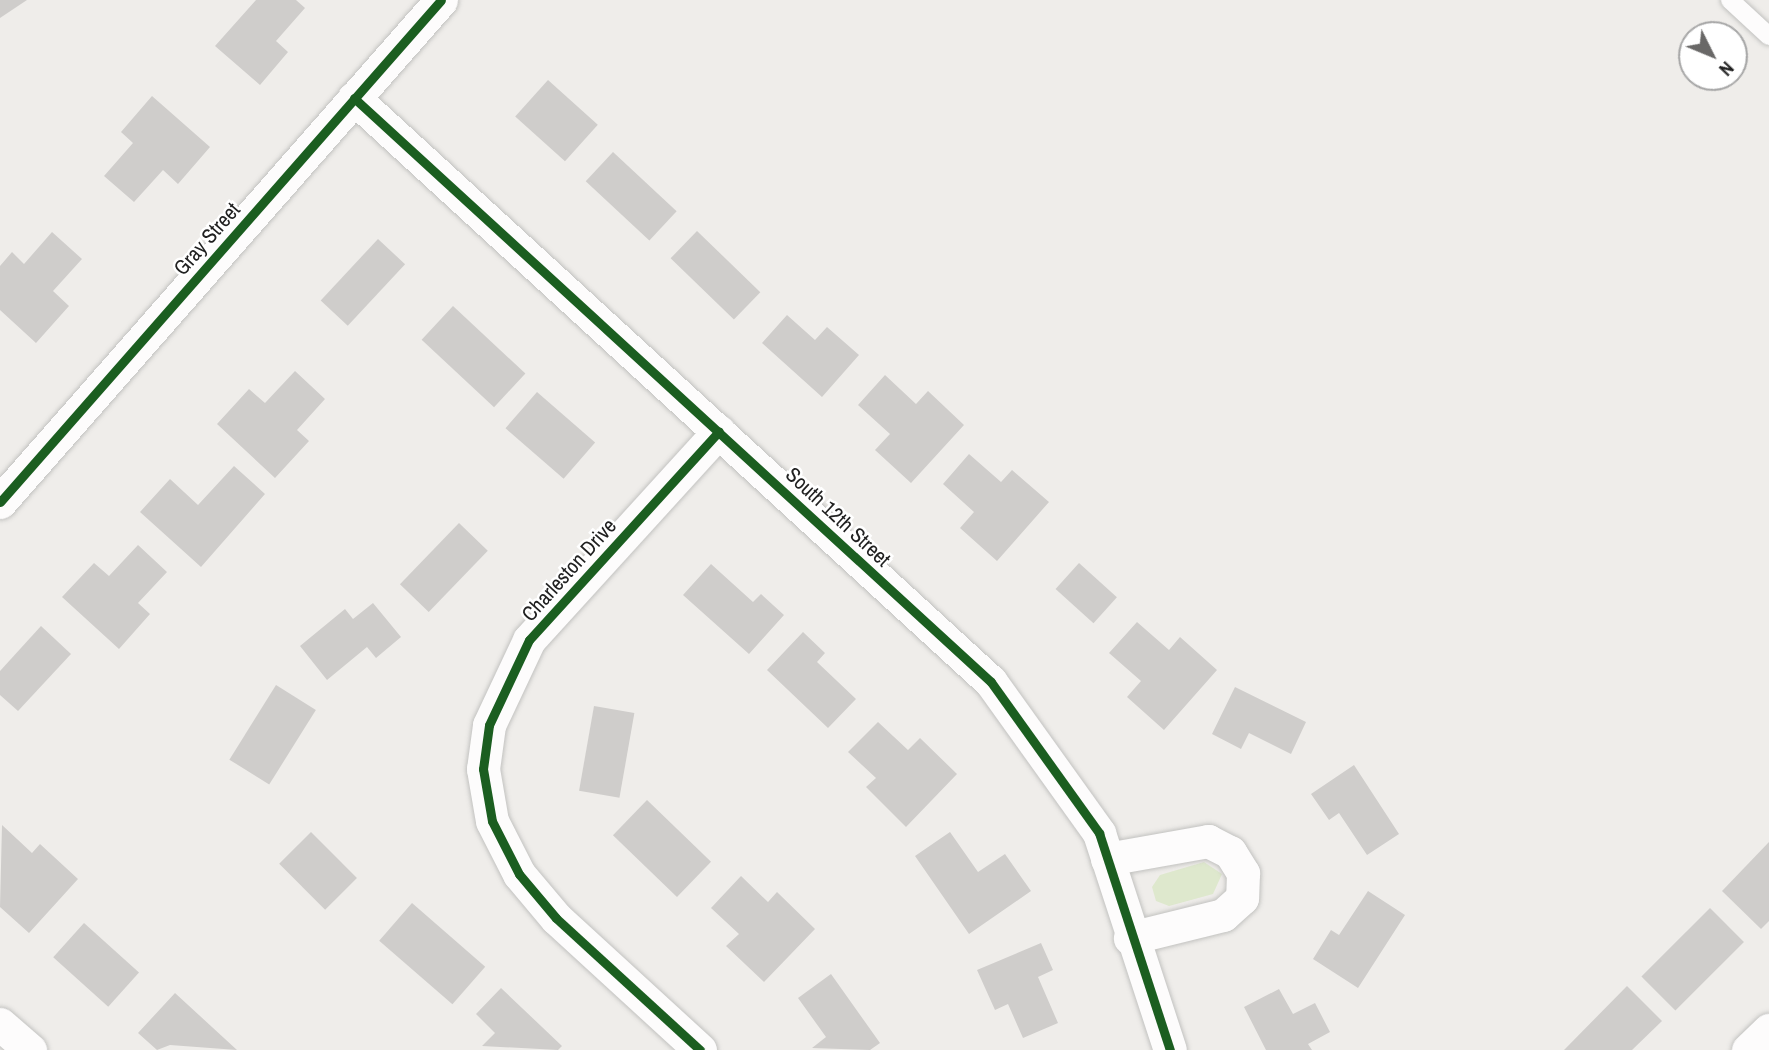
<!DOCTYPE html>
<html>
<head>
<meta charset="utf-8">
<style>
  body { margin:0 }
  #map { position:relative; width:1769px; height:1050px; overflow:hidden; background:#efedea; font-family:"Archivo Narrow",sans-serif }
  div>[style] { position:absolute }
  .grass>* { inset:0; background:#dee8cd }
  .building>* { inset:0; background:#cfcdcb; transform-origin:0 0 }
  .roads { filter:drop-shadow(0 0 2px #c2c2c0) drop-shadow(0 0 2px #c2c2c0) }
  .lane>* { height:18px; margin:-9px; padding:0 9px; transform-origin:9px; border-radius:9px; background:#fdfcfc }
  .street>* { height:33px; margin:-16.5px; padding:0 16.5px; transform-origin:16.5px; border-radius:16.5px; background:#fdfcfc }
  .cycleway>* { height:9px; margin:-4.5px; padding:0 4.5px; transform-origin:4.5px; border-radius:4.5px; background:#1b5e20 }
  span { translate:-50% -50%; white-space:nowrap; text-align:center; line-height:1.15; -webkit-text-stroke:5px #fff; paint-order:stroke }
  .street-label { font-size:21px; color:#212121 }
  .north { position:absolute; left:1678px; top:21px; width:70px; height:70px; box-sizing:border-box; background:#fff; border:2px solid #a6a6a6; border-radius:50%; rotate:133deg; font-size:19px; font-weight:700; line-height:28px; text-align:center; color:#212121 }
  .north::after { content:''; display:block; margin:auto; width:24px; height:32px; background:#696867; clip-path:polygon(50% 0,100% 100%,50% 72%,0 100%) }
</style>
</head>
<body>
<div id="map">
  <div class="grass">
    <i style="clip-path:polygon(1204px 862px,1222px 874px,1213px 894px,1169px 906px,1156px 901px,1152px 887px,1160px 875px)"></i>
  </div>
  <div class="building">
    <i style="clip-path:polygon(0 0,27px 0,0 18px)"></i>
    <i style="clip-path:polygon(256px 0,296px 0,305px 8px,276px 41px,288px 52px,260px 85px,215px 46px)"></i>
    <i style="left:548px;top:80px;width:67px;height:49px;rotate:42deg"></i>
    <i style="clip-path:polygon(152px 96px,210px 147px,178px 184px,163px 170px,134px 202px,104px 176px,133px 143px,121px 132px)"></i>
    <i style="left:613px;top:152px;width:87px;height:40px;rotate:43deg"></i>
    <i style="left:697px;top:231px;width:88px;height:38px;rotate:44deg"></i>
    <i style="clip-path:polygon(52px 232px,82px 259px,53px 291px,69px 306px,36px 343px,0 310px,0 266px,12px 252px,24px 264px)"></i>
    <i style="left:378px;top:239px;width:37px;height:84px;rotate:43deg"></i>
    <i style="left:453px;top:306px;width:99px;height:46px;rotate:43deg"></i>
    <i style="clip-path:polygon(787px 315px,815px 340px,827px 327px,859px 355px,822px 397px,762px 343px)"></i>
    <i style="clip-path:polygon(295px 371px,325px 399px,297px 430px,309px 441px,275px 478px,217px 424px,249px 389px,265px 403px)"></i>
    <i style="clip-path:polygon(885px 375px,916px 404px,928px 391px,964px 425px,911px 483px,875px 450px,890px 434px,858px 405px)"></i>
    <i style="left:537px;top:392px;width:77px;height:48px;rotate:41deg"></i>
    <i style="clip-path:polygon(969px 454px,1001px 482px,1012px 470px,1049px 502px,997px 561px,960px 528px,974px 512px,943px 484px)"></i>
    <i style="clip-path:polygon(234px 466px,265px 494px,201px 567px,140px 512px,170px 479px,198px 505px)"></i>
    <i style="left:459px;top:523px;width:40px;height:85px;rotate:44deg"></i>
    <i style="clip-path:polygon(138px 545px,167px 572px,138px 603px,150px 614px,119px 649px,62px 597px,94px 563px,109px 576px)"></i>
    <i style="left:1079px;top:563px;width:51px;height:35px;rotate:42deg"></i>
    <i style="clip-path:polygon(711px 564px,753px 602px,761px 594px,784px 615px,749px 654px,683px 595px)"></i>
    <i style="clip-path:polygon(373px 603px,401px 637px,376px 658px,367px 647px,327px 680px,300px 646px,345px 609px,353px 619px)"></i>
    <i style="clip-path:polygon(1137px 622px,1169px 650px,1180px 637px,1217px 670px,1164px 730px,1127px 697px,1141px 681px,1109px 653px)"></i>
    <i style="clip-path:polygon(41px 626px,71px 654px,18px 711px,0 695px,0 671px)"></i>
    <i style="clip-path:polygon(803px 632px,825px 653px,817px 662px,856px 699px,828px 728px,767px 670px)"></i>
    <i style="left:276px;top:685px;width:47px;height:88px;rotate:32deg"></i>
    <i style="clip-path:polygon(1235px 687px,1306px 722px,1291px 754px,1249px 733px,1241px 749px,1212px 734px)"></i>
    <i style="left:594px;top:706px;width:41px;height:86px;rotate:10deg"></i>
    <i style="clip-path:polygon(878px 722px,908px 750px,920px 738px,957px 774px,906px 827px,866px 787px,876px 778px,848px 752px)"></i>
    <i style="clip-path:polygon(1354px 765px,1399px 834px,1367px 855px,1339px 813px,1329px 820px,1311px 794px)"></i>
    <i style="left:647px;top:800px;width:89px;height:49px;rotate:44deg"></i>
    <i style="clip-path:polygon(2px 825px,32px 853px,40px 844px,78px 879px,29px 933px,0 907px)"></i>
    <i style="left:311px;top:832px;width:65px;height:45px;rotate:45deg"></i>
    <i style="clip-path:polygon(950px 832px,978px 872px,1005px 854px,1031px 891px,969px 934px,915px 856px)"></i>
    <i style="clip-path:polygon(1769px 842px,1769px 921px,1761px 929px,1722px 891px)"></i>
    <i style="clip-path:polygon(741px 876px,768px 902px,777px 892px,815px 929px,764px 982px,726px 946px,739px 934px,711px 908px)"></i>
    <i style="clip-path:polygon(1368px 891px,1405px 915px,1358px 988px,1313px 959px,1331px 930px,1339px 935px)"></i>
    <i style="left:412px;top:903px;width:97px;height:50px;rotate:41deg"></i>
    <i style="left:1710px;top:908px;width:48px;height:97px;rotate:45deg"></i>
    <i style="left:84px;top:923px;width:74px;height:46px;rotate:42deg"></i>
    <i style="clip-path:polygon(1041px 943px,1053px 970px,1038px 977px,1058px 1023px,1023px 1038px,1008px 1004px,995px 1010px,977px 970px)"></i>
    <i style="clip-path:polygon(831px 974px,880px 1043px,870px 1050px,812px 1048px,826px 1037px,798px 998px)"></i>
    <i style="clip-path:polygon(1627px 986px,1662px 1021px,1632px 1050px,1564px 1050px)"></i>
    <i style="clip-path:polygon(501px 988px,562px 1046px,558px 1050px,482px 1046px,495px 1033px,476px 1014px)"></i>
    <i style="clip-path:polygon(1279px 989px,1293px 1014px,1315px 1003px,1330px 1032px,1308px 1044px,1312px 1050px,1266px 1050px,1244px 1007px)"></i>
    <i style="clip-path:polygon(175px 993px,237px 1050px,170px 1045px,157px 1050px,138px 1033px)"></i>
  </div>
  <div class="roads">
    <div class="lane">
      <i style="left:1730px;top:0;width:53px;rotate:42.7deg"></i>
    </div>
    <div class="street">
      <i style="left:354px;top:98px;width:864px;rotate:42.51deg"></i>
      <i style="left:991px;top:682px;width:186px;rotate:54.4deg"></i>
      <i style="left:1099px;top:833px;width:228px;rotate:71.9deg"></i>
      <i style="left:0;top:502px;width:668px;rotate:-48.7deg"></i>
      <i style="left:1107px;top:859px;width:103px;rotate:-10.1deg"></i>
      <i style="left:1208px;top:841px;width:25px;rotate:27deg"></i>
      <i style="left:1230px;top:852px;width:25px;rotate:58deg"></i>
      <i style="left:1243px;top:873px;width:25px;rotate:92deg"></i>
      <i style="left:1242px;top:898px;width:25px;rotate:138deg"></i>
      <i style="left:1223px;top:915px;width:96px;rotate:166.1deg"></i>
      <i style="left:0;top:1024px;width:40px;rotate:41deg"></i>
      <i style="left:700px;top:1050px;width:195px;rotate:-137.5deg"></i>
      <i style="left:556px;top:918px;width:57px;rotate:-130.1deg"></i>
      <i style="left:519px;top:874px;width:59px;rotate:-117deg"></i>
      <i style="left:492px;top:821px;width:53px;rotate:-99.8deg"></i>
      <i style="left:483px;top:769px;width:44px;rotate:-82.2deg"></i>
      <i style="left:489px;top:725px;width:94px;rotate:-64.8deg"></i>
      <i style="left:529px;top:640px;width:282px;rotate:-47.7deg"></i>
      <i style="left:1748px;top:1050px;width:29px;rotate:-44deg"></i>
    </div>
  </div>
  <div class="cycleway">
    <i style="left:354px;top:98px;width:864px;rotate:42.51deg"></i>
    <i style="left:991px;top:682px;width:186px;rotate:54.4deg"></i>
    <i style="left:1099px;top:833px;width:228px;rotate:71.9deg"></i>
    <i style="left:0;top:502px;width:668px;rotate:-48.7deg"></i>
    <i style="left:700px;top:1050px;width:195px;rotate:-137.5deg"></i>
    <i style="left:556px;top:918px;width:57px;rotate:-130.1deg"></i>
    <i style="left:519px;top:874px;width:59px;rotate:-117deg"></i>
    <i style="left:492px;top:821px;width:53px;rotate:-99.8deg"></i>
    <i style="left:483px;top:769px;width:44px;rotate:-82.2deg"></i>
    <i style="left:489px;top:725px;width:94px;rotate:-64.8deg"></i>
    <i style="left:529px;top:640px;width:282px;rotate:-47.7deg"></i>
  </div>
  <div class="street-label">
    <span style="left:207px;top:239px;rotate:-49deg">Gray Street</span>
    <span style="left:838px;top:517px;rotate:43deg">South 12th Street</span>
    <span style="left:569px;top:570px;rotate:-48deg">Charleston Drive</span>
  </div>
  <div class="north">N</div>
</div>
</body>
</html>
